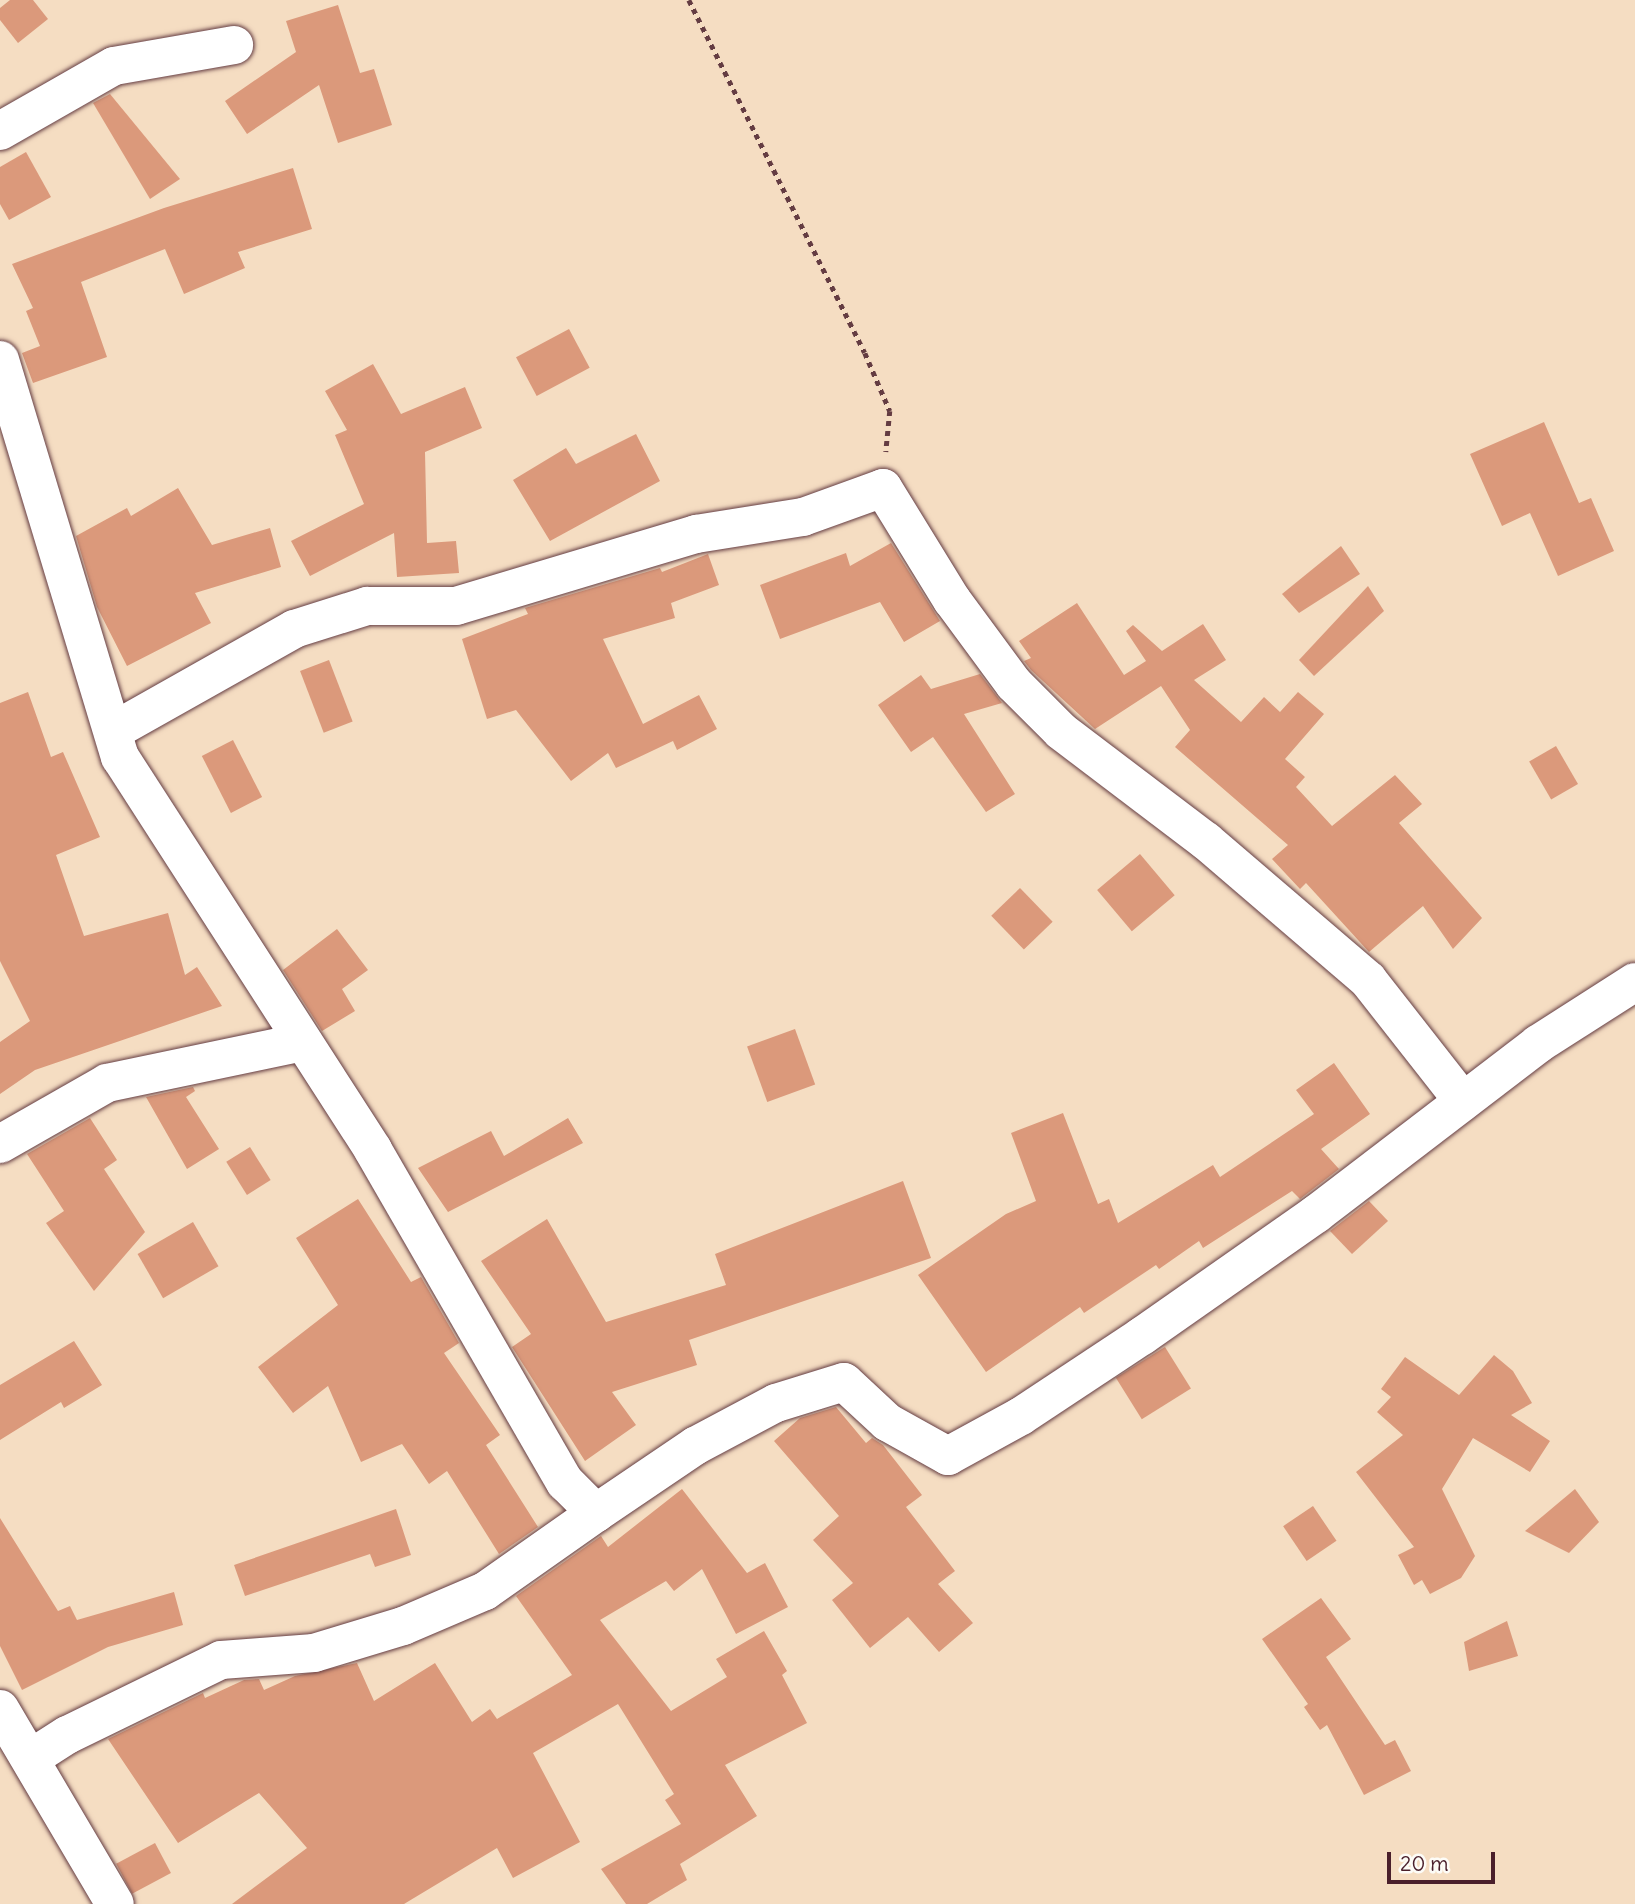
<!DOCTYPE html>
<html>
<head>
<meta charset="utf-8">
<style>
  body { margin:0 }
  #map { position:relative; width:1635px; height:1904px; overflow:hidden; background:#f5ddc2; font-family:Delius,sans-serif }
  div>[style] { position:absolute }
  .building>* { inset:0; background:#db997b; transform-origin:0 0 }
  .path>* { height:4.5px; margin-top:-2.25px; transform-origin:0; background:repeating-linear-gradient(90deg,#643c42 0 5px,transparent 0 10px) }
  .roads { filter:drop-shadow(0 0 2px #643c42) drop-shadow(0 0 2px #643c42) }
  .minor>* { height:38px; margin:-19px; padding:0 19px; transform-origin:19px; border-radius:19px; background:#fff }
  .major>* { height:38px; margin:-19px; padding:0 19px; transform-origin:19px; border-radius:19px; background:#fff }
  span { translate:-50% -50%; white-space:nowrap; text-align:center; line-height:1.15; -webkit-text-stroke:5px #fdfcf7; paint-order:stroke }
  .scale { position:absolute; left:1387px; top:1852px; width:108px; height:32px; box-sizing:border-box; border:4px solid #4a1f2b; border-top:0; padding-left:9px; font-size:21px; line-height:24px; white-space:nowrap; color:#4a1f2b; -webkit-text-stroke:5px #fdfcf7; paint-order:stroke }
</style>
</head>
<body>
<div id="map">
  <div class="building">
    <i style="clip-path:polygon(10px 0,33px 0,48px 19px,18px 43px,0 20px,0 8px)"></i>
    <i style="clip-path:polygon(338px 5px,360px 73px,374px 69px,392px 125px,338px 143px,319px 85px,247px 134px,225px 101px,296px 52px,286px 21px)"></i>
    <i style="clip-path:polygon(110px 94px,180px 179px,150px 199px,93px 103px)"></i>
    <i style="clip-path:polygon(26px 152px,51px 197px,9px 220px,0 204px,0 167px)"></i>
    <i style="clip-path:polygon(293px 168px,312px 229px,238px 252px,245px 268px,184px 294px,165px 249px,81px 282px,107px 357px,33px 383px,22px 353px,40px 346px,26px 311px,33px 308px,12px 264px,164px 208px)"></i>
    <i style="left:569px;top:329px;width:44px;height:60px;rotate:62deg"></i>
    <i style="clip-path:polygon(373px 364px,401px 414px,465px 387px,482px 428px,425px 452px,427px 543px,456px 541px,459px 573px,397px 577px,394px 533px,310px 576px,291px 541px,364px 504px,335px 435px,347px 430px,325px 391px)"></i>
    <i style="clip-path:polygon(1544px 422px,1579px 503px,1591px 498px,1614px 551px,1558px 576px,1530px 513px,1502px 526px,1470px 454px)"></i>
    <i style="clip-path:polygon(636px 434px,660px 481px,550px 541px,513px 480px,566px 448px,576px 464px)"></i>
    <i style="clip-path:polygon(178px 488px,212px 545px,270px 528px,281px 567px,195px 593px,211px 623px,127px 666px,97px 607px,76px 536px,127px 508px,131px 516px)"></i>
    <i style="clip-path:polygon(891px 543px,940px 621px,904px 642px,880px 602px,780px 639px,760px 585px,846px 553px,850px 566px)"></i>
    <i style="clip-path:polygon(1341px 546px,1360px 574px,1299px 613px,1282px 594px)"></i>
    <i style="clip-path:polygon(708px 554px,719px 585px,671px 603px,675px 618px,603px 639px,643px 724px,699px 695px,717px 729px,677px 750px,673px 741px,616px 768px,608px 753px,571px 781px,516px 710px,487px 719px,462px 639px,528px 614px,525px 608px,660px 568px,662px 572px)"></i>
    <i style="clip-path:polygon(1368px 586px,1384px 611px,1314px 676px,1299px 660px)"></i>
    <i style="clip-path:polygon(1077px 603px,1124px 675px,1146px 661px,1126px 631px,1133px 625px,1162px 651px,1203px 624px,1226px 660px,1194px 680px,1241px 722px,1264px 697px,1280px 712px,1298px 692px,1324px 714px,1285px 759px,1305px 777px,1296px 787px,1332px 826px,1395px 775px,1422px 804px,1399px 823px,1482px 918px,1453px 949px,1423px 906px,1369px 952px,1306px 883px,1300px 889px,1272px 859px,1288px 845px,1175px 747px,1190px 730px,1161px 686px,1095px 729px,1031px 670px,1024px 661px,1031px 658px,1019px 641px)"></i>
    <i style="left:329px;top:660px;width:66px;height:31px;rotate:69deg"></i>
    <i style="clip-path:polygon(980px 674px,1002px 703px,964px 714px,1015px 794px,986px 812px,933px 737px,911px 752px,878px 705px,921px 675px,931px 689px)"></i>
    <i style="clip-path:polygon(28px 692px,51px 757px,63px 752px,100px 837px,56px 855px,84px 936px,168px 913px,185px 975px,197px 967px,222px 1006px,35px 1070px,0 1094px,0 1042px,30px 1021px,0 961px,0 703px)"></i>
    <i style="left:233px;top:740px;width:64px;height:35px;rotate:63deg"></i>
    <i style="left:1556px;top:746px;width:44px;height:31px;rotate:60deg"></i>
    <i style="left:1140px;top:854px;width:54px;height:56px;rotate:50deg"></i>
    <i style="left:1020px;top:888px;width:47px;height:40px;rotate:46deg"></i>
    <i style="clip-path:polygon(337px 929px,368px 970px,342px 989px,355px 1011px,322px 1031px,283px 970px)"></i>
    <i style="left:795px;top:1029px;width:59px;height:51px;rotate:70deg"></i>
    <i style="clip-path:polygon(1334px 1063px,1370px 1114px,1321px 1149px,1339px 1169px,1300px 1199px,1292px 1191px,1203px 1248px,1199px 1241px,1159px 1269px,1156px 1265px,1084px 1313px,1080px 1307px,986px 1372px,918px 1275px,1006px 1214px,1036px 1201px,1011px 1133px,1063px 1113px,1098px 1204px,1109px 1199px,1118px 1223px,1213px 1165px,1220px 1177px,1314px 1114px,1296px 1090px)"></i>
    <i style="clip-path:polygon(193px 1087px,195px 1091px,186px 1097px,219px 1149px,187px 1169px,146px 1097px)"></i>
    <i style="clip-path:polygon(90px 1118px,117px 1160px,104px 1169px,145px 1232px,94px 1291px,46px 1223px,64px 1211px,27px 1154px)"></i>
    <i style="clip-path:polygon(568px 1118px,583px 1143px,448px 1212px,418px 1168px,491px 1131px,504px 1156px)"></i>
    <i style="left:250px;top:1147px;width:39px;height:28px;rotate:58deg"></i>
    <i style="clip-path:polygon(903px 1181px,931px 1258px,689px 1340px,697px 1365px,612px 1392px,636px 1425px,585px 1461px,512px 1347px,531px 1334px,481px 1261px,547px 1219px,606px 1322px,726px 1285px,715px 1254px)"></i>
    <i style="clip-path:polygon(358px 1199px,411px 1282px,421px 1277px,459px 1343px,444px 1353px,500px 1435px,486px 1445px,538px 1527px,499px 1554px,447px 1471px,429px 1484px,402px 1444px,361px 1462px,328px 1386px,293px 1413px,258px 1367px,338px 1305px,296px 1238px)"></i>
    <i style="clip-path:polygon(1369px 1201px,1388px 1221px,1352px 1254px,1330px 1231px)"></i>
    <i style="left:193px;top:1222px;width:51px;height:64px;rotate:60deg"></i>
    <i style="clip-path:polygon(74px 1341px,102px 1385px,64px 1408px,61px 1402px,0 1440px,0 1385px)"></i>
    <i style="left:1165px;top:1347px;width:49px;height:58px;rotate:58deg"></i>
    <i style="clip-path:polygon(1494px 1355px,1513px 1371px,1532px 1403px,1511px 1415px,1550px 1441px,1530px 1472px,1473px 1438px,1442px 1489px,1475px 1556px,1461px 1578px,1430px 1594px,1422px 1580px,1414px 1585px,1398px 1555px,1414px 1547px,1356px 1472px,1403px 1435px,1377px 1412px,1391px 1397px,1381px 1389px,1405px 1357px,1459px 1395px)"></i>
    <i style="clip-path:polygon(836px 1407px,866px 1443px,872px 1438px,883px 1445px,922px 1495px,906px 1507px,955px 1571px,938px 1584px,973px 1623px,939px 1652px,908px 1617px,870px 1648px,832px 1600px,853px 1583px,813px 1540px,839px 1516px,774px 1441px,800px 1418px)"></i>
    <i style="clip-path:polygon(682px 1489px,747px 1573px,765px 1563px,788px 1607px,736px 1634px,702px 1569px,674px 1591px,666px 1581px,600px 1620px,671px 1711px,727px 1677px,716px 1659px,764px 1631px,787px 1671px,782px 1675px,807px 1723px,725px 1765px,757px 1816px,680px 1864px,687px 1880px,647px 1904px,626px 1904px,601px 1869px,681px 1824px,665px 1800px,674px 1794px,618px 1704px,533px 1753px,580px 1842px,513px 1878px,497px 1848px,404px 1904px,232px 1904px,307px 1848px,259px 1793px,178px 1843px,108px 1739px,203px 1693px,205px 1698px,244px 1680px,259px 1679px,264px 1690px,295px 1676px,357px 1663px,374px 1701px,435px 1663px,472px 1722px,490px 1709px,497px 1719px,572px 1675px,516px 1596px,601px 1536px,608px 1547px)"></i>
    <i style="clip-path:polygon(1575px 1489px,1599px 1522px,1569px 1553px,1525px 1531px)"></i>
    <i style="left:1313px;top:1506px;width:42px;height:36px;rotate:56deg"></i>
    <i style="clip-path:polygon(396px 1509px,411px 1555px,375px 1567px,370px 1554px,245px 1596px,234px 1565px)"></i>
    <i style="clip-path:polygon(0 1518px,58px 1611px,70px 1606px,77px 1620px,174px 1592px,183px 1625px,108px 1647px,22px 1690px,0 1646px)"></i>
    <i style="clip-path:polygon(1321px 1598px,1351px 1639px,1326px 1657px,1385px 1745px,1395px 1740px,1411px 1771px,1364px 1795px,1327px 1725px,1320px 1730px,1304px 1707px,1308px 1704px,1262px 1639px)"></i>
    <i style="clip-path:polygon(1507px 1621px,1518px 1656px,1469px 1671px,1464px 1642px)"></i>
    <i style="left:155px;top:1843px;width:34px;height:44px;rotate:62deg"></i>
  </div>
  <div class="path">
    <i style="left:689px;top:0;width:394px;rotate:63.5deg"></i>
    <i style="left:865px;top:353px;width:63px;rotate:66.7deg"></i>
    <i style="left:890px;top:411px;width:41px;rotate:95.6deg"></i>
  </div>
  <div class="roads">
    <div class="minor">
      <i style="left:0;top:131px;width:131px;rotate:-29.7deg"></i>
      <i style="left:114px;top:66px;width:122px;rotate:-9.9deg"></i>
      <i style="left:0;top:360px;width:415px;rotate:73.2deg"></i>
      <i style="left:120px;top:757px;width:467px;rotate:57.2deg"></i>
      <i style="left:373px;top:1150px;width:384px;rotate:60deg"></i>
      <i style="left:565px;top:1482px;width:44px;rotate:45deg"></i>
      <i style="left:596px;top:1513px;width:136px;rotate:144.9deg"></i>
      <i style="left:485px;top:1591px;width:89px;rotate:156.9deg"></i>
      <i style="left:403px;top:1626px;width:93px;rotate:163.1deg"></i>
      <i style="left:314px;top:1653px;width:93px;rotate:175.7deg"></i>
      <i style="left:221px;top:1660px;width:171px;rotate:154deg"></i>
      <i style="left:67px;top:1735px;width:43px;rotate:147.4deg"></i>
      <i style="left:115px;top:730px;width:206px;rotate:-29.4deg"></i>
      <i style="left:294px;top:629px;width:77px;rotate:-17.5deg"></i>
      <i style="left:367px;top:606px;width:89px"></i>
      <i style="left:456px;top:606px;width:251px;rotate:-16.7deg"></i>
      <i style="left:696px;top:534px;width:108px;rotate:-9deg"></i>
      <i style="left:803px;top:517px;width:85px;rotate:-19.9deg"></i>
      <i style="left:883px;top:488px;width:132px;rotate:58.4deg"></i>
      <i style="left:952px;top:600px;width:104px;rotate:53.6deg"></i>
      <i style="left:1014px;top:684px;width:66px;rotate:45deg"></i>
      <i style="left:1061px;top:731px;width:182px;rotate:37.2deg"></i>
      <i style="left:1206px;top:841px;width:213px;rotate:40.6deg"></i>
      <i style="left:1368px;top:980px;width:154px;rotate:51.9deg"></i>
      <i style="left:0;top:1144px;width:123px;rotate:-29.7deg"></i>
      <i style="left:107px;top:1083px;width:200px;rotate:-11.8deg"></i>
      <i style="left:596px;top:1513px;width:120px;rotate:-34.1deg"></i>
      <i style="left:695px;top:1446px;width:92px;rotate:-28deg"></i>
      <i style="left:776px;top:1403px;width:71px;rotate:-17.2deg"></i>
      <i style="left:844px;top:1382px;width:59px;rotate:42.9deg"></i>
      <i style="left:887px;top:1422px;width:70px;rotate:29.1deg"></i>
      <i style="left:948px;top:1456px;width:83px;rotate:-28.7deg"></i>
      <i style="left:1021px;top:1416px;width:145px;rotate:-33.5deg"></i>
      <i style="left:1142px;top:1336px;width:213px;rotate:-35deg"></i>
      <i style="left:1316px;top:1214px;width:280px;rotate:-37.4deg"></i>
      <i style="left:1538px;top:1044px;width:115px;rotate:-32.6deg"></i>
    </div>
    <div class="major">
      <i style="left:0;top:1709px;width:226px;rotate:59.5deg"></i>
    </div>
  </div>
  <div class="scale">20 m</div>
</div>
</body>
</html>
